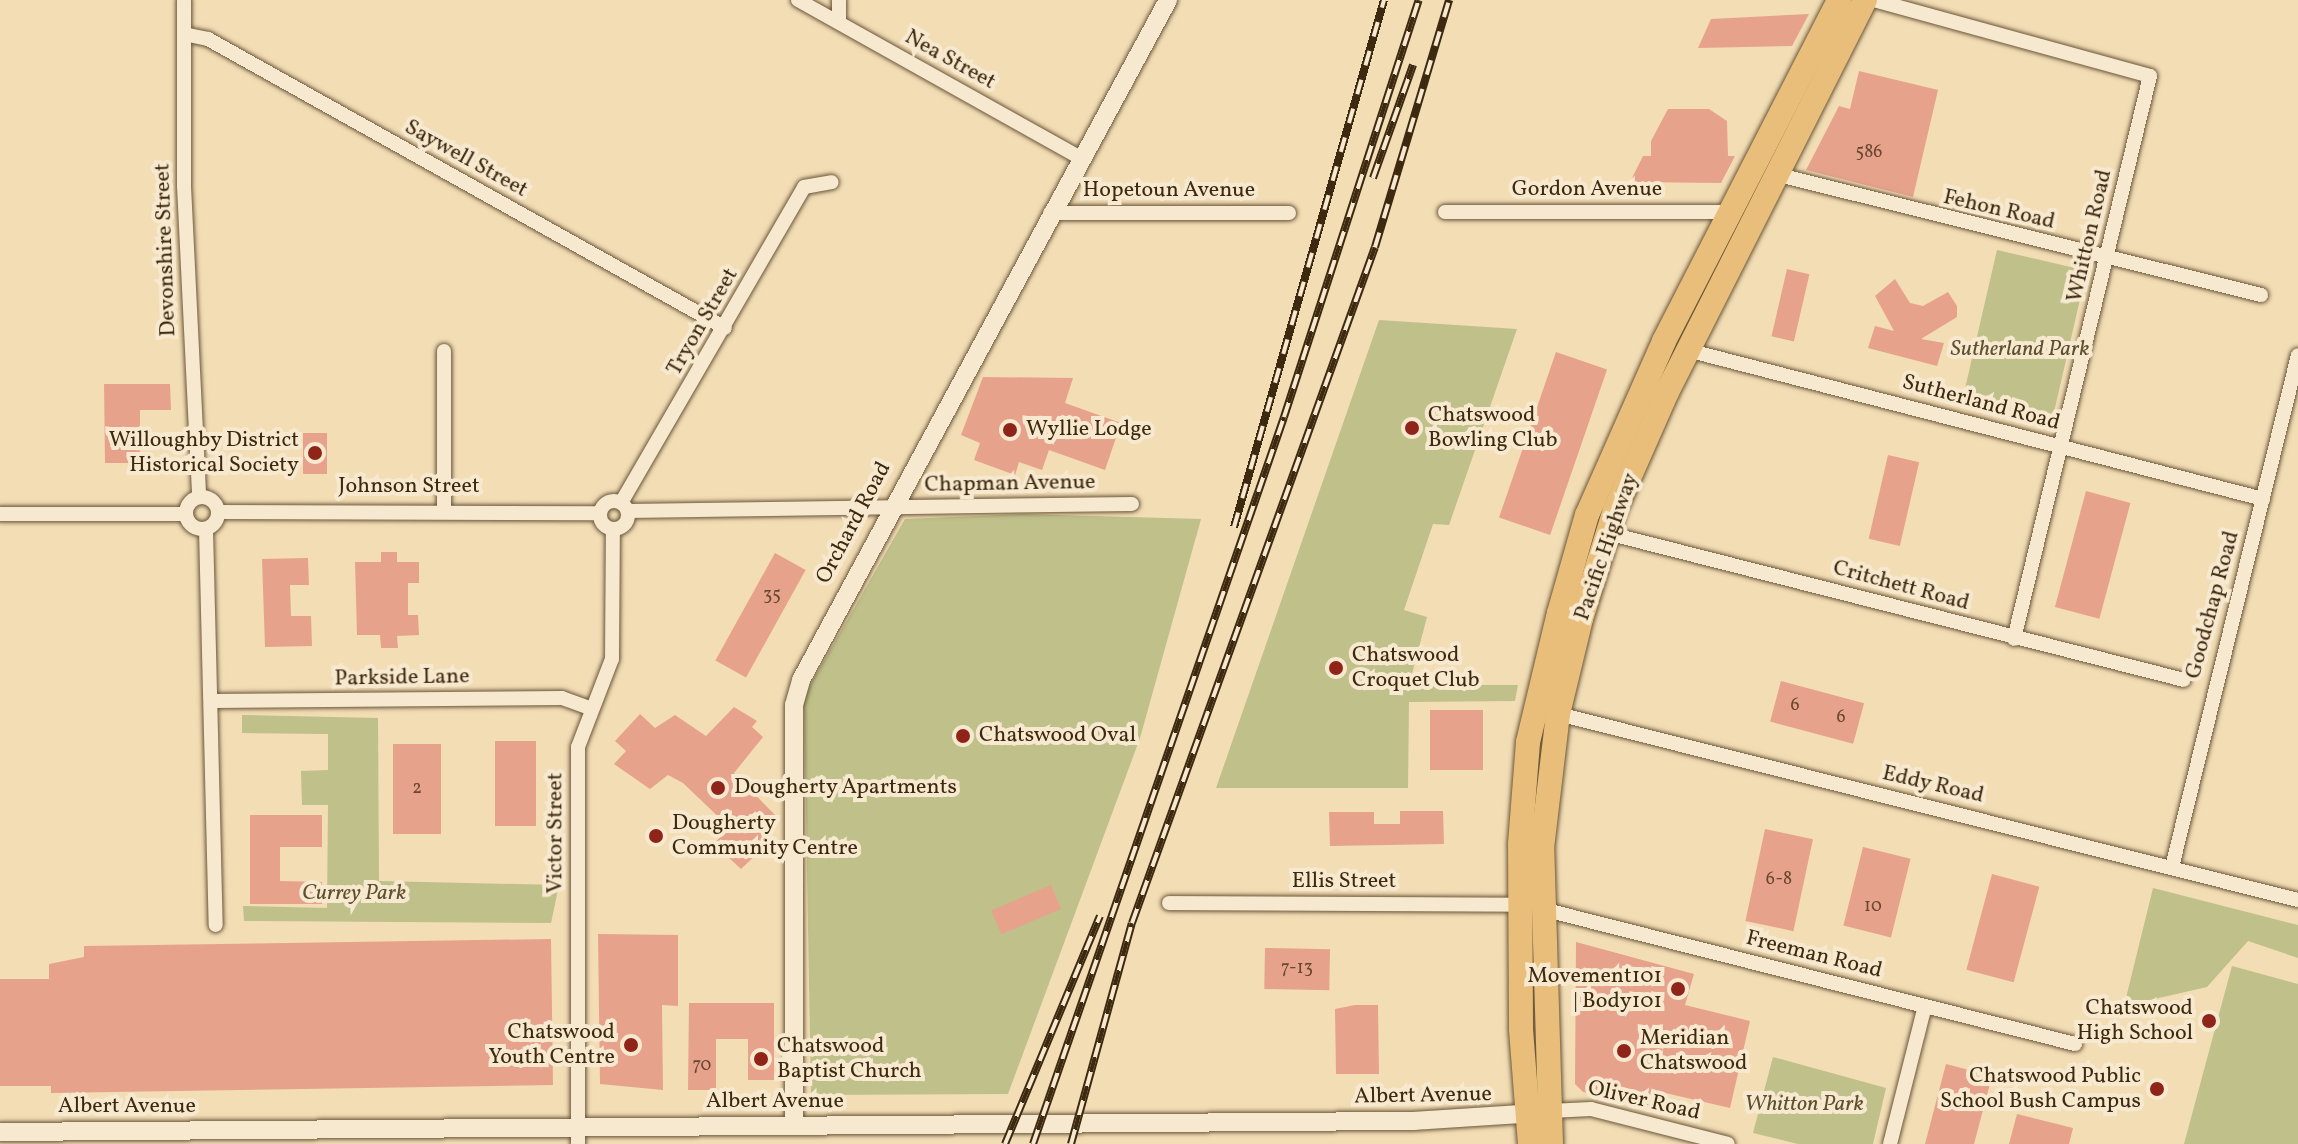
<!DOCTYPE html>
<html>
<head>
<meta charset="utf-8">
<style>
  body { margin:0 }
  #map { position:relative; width:2298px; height:1144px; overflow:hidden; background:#f2ddb5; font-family:Vollkorn,serif }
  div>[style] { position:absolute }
  .green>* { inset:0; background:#bfc08a; transform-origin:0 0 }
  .building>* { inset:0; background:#e7a28c; transform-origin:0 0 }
  .roads { filter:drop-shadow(0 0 2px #6a5639) drop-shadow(0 0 2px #6a5639) }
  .street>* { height:14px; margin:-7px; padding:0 7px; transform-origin:7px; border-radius:7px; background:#f7e9cf }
  .street>.ring { margin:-7px; padding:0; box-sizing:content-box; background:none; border:14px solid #f7e9cf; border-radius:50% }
  .secondary>* { height:18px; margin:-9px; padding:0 9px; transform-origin:9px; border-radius:9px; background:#f7e9cf }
  .highway>* { height:24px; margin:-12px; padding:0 12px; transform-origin:12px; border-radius:12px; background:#e9be7a }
  .rail>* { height:8px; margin-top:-4px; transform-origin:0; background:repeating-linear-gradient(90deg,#f7e9cf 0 15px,#3d2910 0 30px); box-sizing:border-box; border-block:2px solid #3d2910 }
  .dots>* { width:22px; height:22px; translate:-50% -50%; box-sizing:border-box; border:4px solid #f7e9cf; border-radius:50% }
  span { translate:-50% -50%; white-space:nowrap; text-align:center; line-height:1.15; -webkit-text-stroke:8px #f7e9cf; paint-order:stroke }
  .number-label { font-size:18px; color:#68472f }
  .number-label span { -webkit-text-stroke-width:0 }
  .street-label { font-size:22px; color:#3d2910 }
  .park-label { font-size:22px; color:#5e4f2e; font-style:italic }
  .poi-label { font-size:22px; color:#3d2910 }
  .left { translate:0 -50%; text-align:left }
  .right { translate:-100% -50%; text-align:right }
</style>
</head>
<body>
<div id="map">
  <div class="green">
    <i style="left:1997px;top:250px;width:92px;height:147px;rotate:13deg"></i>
    <i style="clip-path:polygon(1379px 320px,1517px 329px,1449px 525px,1433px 524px,1404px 610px,1427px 617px,1409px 685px,1518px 685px,1515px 701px,1409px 702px,1408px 788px,1216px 788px)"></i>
    <i style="clip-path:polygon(1022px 514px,1201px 519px,1140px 738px,1008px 1094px,811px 1095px,804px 696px,905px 519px)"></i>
    <i style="clip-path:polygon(242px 715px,378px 718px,379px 881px,559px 885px,551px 923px,244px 921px,243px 906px,327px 908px,328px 805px,302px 805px,301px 771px,328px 770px,328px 734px,242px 733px)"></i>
    <i style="clip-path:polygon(2153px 888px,2298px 925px,2298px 958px,2248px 941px,2207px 987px,2124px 1006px)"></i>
    <i style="clip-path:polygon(2232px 966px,2298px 984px,2298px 1144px,2184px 1144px)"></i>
    <i style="clip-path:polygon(1773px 1057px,1886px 1088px,1873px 1144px,1798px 1144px,1753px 1133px)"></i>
  </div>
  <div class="building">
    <i style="clip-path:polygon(1809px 14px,1792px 46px,1698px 48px,1711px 19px)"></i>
    <i style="clip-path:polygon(1859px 71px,1938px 90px,1913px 197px,1806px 170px,1839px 106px,1850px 109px)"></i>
    <i style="clip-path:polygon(1668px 109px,1709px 109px,1727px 121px,1728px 156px,1735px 156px,1721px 183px,1630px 182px,1643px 156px,1651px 156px,1651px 141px)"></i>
    <i style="left:1787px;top:269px;width:23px;height:69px;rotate:13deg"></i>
    <i style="clip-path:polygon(1895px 279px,1910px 303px,1923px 306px,1948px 292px,1957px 306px,1957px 317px,1921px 339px,1944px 343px,1937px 366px,1868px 348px,1875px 326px,1894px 331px,1875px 296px)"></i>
    <i style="left:1556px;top:352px;width:54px;height:175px;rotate:19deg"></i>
    <i style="clip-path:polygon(983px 377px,1073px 378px,1065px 403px,1121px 423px,1105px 470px,1049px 450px,1042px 470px,1019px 462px,1015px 475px,974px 460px,980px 443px,961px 435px)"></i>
    <i style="clip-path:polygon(104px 384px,170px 384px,171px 410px,140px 410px,140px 463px,105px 463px)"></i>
    <i style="left:303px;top:433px;width:24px;height:41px"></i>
    <i style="left:1888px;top:455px;width:32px;height:86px;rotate:13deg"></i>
    <i style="left:2086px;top:491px;width:46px;height:120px;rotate:15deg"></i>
    <i style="clip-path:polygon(381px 552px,397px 552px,397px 562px,419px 562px,419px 583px,408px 583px,408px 615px,418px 615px,419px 635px,397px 636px,398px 648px,381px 648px,380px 635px,357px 635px,355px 562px,381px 562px)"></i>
    <i style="left:775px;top:553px;width:35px;height:123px;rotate:29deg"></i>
    <i style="clip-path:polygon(308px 558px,309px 585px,290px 585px,291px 616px,311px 616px,312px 646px,265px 647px,262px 559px)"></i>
    <i style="left:1781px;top:681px;width:86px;height:42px;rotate:15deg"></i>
    <i style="clip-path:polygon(734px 707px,757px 721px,752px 727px,763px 737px,734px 773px,776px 816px,765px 828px,770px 834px,758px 845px,762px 849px,741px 869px,714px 844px,729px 827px,683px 783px,668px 775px,650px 789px,614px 764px,626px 751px,615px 741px,640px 714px,655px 728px,675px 715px,706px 736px)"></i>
    <i style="left:1430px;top:710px;width:53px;height:60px"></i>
    <i style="left:495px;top:741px;width:41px;height:85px"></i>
    <i style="left:393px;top:744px;width:48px;height:90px"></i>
    <i style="clip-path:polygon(1400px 811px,1443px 811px,1444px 844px,1330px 846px,1329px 812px,1374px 812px,1374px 824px,1400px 824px)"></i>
    <i style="clip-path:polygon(250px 815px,322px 815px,322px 847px,280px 847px,280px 881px,322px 882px,322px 904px,250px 904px)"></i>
    <i style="left:1765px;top:829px;width:49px;height:94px;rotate:12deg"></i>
    <i style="left:1863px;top:847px;width:49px;height:81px;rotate:14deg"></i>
    <i style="left:1992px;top:874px;width:49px;height:99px;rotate:15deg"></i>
    <i style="left:1051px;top:885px;width:26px;height:65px;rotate:67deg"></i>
    <i style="clip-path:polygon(598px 934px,678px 935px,678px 1006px,662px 1005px,663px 1090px,600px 1084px)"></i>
    <i style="clip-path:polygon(551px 939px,553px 1085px,51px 1093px,51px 1086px,0 1086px,0 979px,49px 979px,49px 964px,84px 957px,84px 946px)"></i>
    <i style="clip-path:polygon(1576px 942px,1694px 974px,1685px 1005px,1750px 1021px,1730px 1108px,1661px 1092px,1657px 1107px,1583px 1092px,1575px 1084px)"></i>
    <i style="left:1265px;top:948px;width:65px;height:41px;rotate:1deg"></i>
    <i style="clip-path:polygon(689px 1003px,774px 1003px,774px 1080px,748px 1080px,748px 1039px,716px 1039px,716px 1090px,688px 1090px)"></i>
    <i style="clip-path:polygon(1355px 1005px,1378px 1005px,1379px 1074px,1336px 1074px,1335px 1009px)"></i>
    <i style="clip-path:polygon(1946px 1064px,1992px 1076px,1974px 1144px,1925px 1144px)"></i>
    <i style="clip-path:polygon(2017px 1114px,2073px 1128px,2069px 1144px,2009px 1144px)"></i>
  </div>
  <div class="roads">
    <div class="street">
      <i style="left:184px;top:0;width:186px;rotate:90deg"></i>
      <i style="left:184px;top:186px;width:311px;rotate:87.2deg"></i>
      <i style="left:798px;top:0;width:324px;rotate:29.2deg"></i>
      <i style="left:839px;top:0;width:22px;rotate:90deg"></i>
      <i style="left:1874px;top:0;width:286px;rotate:15.4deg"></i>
      <i style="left:2150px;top:76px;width:579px;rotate:103.58deg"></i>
      <i style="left:184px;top:34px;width:25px;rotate:12deg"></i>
      <i style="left:208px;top:39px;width:592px;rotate:29.2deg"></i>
      <i style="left:1775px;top:174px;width:501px;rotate:13.98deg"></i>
      <i style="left:1445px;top:212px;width:284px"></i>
      <i style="left:1050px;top:213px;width:239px"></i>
      <i style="left:1687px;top:350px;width:595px;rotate:14.5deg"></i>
      <i class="ring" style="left:186px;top:497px;width:18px;height:18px"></i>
      <i class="ring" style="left:600px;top:501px;width:14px;height:14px"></i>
      <i style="left:621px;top:503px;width:365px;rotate:-59.9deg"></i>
      <i style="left:804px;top:187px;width:28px;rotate:-10deg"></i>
      <i style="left:444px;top:509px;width:158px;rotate:-90deg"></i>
      <i style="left:628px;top:511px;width:504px;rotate:-0.8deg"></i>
      <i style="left:219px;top:512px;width:381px;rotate:0.2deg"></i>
      <i style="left:0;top:514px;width:186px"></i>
      <i style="left:206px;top:529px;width:396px;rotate:88.6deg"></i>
      <i style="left:1607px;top:533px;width:595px;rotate:14.29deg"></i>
      <i style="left:213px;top:701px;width:349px;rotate:-0.5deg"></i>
      <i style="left:562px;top:698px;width:30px;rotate:20deg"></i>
      <i style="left:1558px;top:714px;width:763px;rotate:14.11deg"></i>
      <i style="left:2172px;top:867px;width:527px;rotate:-76.17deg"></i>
      <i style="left:1169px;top:903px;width:350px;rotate:0.3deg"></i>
      <i style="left:1542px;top:909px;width:550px;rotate:14.21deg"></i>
      <i style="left:1550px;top:1111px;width:41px;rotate:-2.8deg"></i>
      <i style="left:1591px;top:1109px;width:141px;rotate:14.3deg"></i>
      <i style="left:578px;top:1144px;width:397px;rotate:-90deg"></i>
      <i style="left:578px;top:747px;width:94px;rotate:-68.9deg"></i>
      <i style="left:612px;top:659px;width:130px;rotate:-89.6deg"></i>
      <i style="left:1890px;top:1144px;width:142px;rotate:-75.8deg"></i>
    </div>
    <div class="secondary">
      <i style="left:794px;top:1125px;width:420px;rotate:-90deg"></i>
      <i style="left:794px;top:705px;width:26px;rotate:-74deg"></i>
      <i style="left:801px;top:680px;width:773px;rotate:-61.64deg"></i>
      <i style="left:0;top:1132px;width:1414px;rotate:-0.45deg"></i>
      <i style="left:1414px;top:1121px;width:125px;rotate:-3.7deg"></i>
    </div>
    <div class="highway">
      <i style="left:1530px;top:1144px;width:115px;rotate:-94.5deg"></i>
      <i style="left:1521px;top:1029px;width:185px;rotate:-90.3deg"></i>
      <i style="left:1520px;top:844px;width:102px;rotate:-85.5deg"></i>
      <i style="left:1528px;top:742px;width:133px;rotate:-76.5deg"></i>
      <i style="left:1559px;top:613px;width:102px;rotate:-74.1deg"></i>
      <i style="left:1587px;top:515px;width:190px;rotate:-66.1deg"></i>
      <i style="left:1664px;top:341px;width:383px;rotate:-62.8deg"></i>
      <i style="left:1551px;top:1144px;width:296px;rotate:-91.7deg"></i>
      <i style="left:1542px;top:848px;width:135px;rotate:-83.2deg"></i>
      <i style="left:1558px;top:714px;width:98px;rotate:-76.4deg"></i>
      <i style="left:1581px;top:619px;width:114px;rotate:-72.7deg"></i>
      <i style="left:1615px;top:510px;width:129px;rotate:-66.2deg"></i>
      <i style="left:1667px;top:392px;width:439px;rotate:-63.2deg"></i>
    </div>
  </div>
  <div class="rail">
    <i style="left:1373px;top:178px;width:120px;rotate:-70.5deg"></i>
    <i style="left:1234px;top:527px;width:548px;rotate:-74.11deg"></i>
    <i style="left:1005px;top:1144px;width:247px;rotate:-67.4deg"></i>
    <i style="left:1033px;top:1144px;width:769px;rotate:-70.95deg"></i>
    <i style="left:1284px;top:417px;width:438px;rotate:-72.1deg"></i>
    <i style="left:1071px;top:1144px;width:229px;rotate:-74.6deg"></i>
    <i style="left:1132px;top:923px;width:718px;rotate:-70.23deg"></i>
    <i style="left:1375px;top:247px;width:258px;rotate:-73.3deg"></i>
  </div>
  <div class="dots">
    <i style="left:1412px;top:428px;background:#8f2418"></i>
    <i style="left:1010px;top:430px;background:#8f2418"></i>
    <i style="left:315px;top:453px;background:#8f2418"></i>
    <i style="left:1336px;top:668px;background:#8f2418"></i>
    <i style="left:963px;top:736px;background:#8f2418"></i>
    <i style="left:718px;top:788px;background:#8f2418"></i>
    <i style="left:656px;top:836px;background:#8f2418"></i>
    <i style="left:1678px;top:989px;background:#8f2418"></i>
    <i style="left:2209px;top:1021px;background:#8f2418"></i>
    <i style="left:631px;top:1045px;background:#8f2418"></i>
    <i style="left:1624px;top:1051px;background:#8f2418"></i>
    <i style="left:761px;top:1059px;background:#8f2418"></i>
    <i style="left:2157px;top:1089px;background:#8f2418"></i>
  </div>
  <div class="number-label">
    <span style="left:1869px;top:153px">586</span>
    <span style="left:772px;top:596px">35</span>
    <span style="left:1795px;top:706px">6</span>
    <span style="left:1841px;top:718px">6</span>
    <span style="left:417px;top:789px">2</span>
    <span style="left:1779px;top:880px">6-8</span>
    <span style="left:1873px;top:907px">10</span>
    <span style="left:1297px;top:969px">7-13</span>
    <span style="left:702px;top:1066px">70</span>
  </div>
  <div class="street-label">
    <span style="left:950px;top:60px;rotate:29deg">Nea Street</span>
    <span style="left:466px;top:159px;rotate:29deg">Saywell Street</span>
    <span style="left:1587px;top:190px">Gordon Avenue</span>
    <span style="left:1169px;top:191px">Hopetoun Avenue</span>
    <span style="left:1999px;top:210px;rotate:13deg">Fehon Road</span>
    <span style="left:2090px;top:236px;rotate:-77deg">Whitton Road</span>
    <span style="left:166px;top:250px;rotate:-92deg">Devonshire Street</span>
    <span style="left:703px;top:322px;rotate:-60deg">Tryon Street</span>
    <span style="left:1981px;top:403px;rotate:15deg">Sutherland Road</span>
    <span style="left:1010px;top:484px;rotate:-1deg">Chapman Avenue</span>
    <span style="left:409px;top:487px">Johnson Street</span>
    <span style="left:854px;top:523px;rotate:-62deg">Orchard Road</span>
    <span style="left:1607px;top:547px;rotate:-71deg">Pacific Highway</span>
    <span style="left:1901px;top:586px;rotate:15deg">Critchett Road</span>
    <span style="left:2213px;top:605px;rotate:-75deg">Goodchap Road</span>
    <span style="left:402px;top:678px;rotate:-1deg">Parkside Lane</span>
    <span style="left:1933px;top:785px;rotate:13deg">Eddy Road</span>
    <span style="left:556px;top:833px;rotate:-90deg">Victor Street</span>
    <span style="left:1344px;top:882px">Ellis Street</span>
    <span style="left:1814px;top:955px;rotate:14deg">Freeman Road</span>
    <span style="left:1423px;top:1096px;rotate:-1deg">Albert Avenue</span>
    <span style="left:1644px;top:1101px;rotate:13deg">Oliver Road</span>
    <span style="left:775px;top:1102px">Albert Avenue</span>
    <span style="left:127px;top:1107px">Albert Avenue</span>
  </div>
  <div class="park-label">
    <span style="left:2020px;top:350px">Sutherland Park</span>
    <span style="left:354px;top:894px">Currey Park</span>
    <span style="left:1804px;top:1105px">Whitton Park</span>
  </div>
  <div class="poi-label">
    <span class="left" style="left:1428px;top:428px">Chatswood<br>Bowling Club</span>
    <span class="left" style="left:1026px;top:430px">Wyllie Lodge</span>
    <span class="right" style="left:299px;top:453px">Willoughby District<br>Historical Society</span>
    <span class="left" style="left:1352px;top:668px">Chatswood<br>Croquet Club</span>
    <span class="left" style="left:979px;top:736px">Chatswood Oval</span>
    <span class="left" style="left:734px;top:788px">Dougherty Apartments</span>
    <span class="left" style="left:672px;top:836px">Dougherty<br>Community Centre</span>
    <span class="right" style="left:1662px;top:989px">Movement101<br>| Body101</span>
    <span class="right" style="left:2193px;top:1021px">Chatswood<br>High School</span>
    <span class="right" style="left:615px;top:1045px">Chatswood<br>Youth Centre</span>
    <span class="left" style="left:1640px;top:1051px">Meridian<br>Chatswood</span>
    <span class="left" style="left:777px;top:1059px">Chatswood<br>Baptist Church</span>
    <span class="right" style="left:2141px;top:1089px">Chatswood Public<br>School Bush Campus</span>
  </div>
</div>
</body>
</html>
